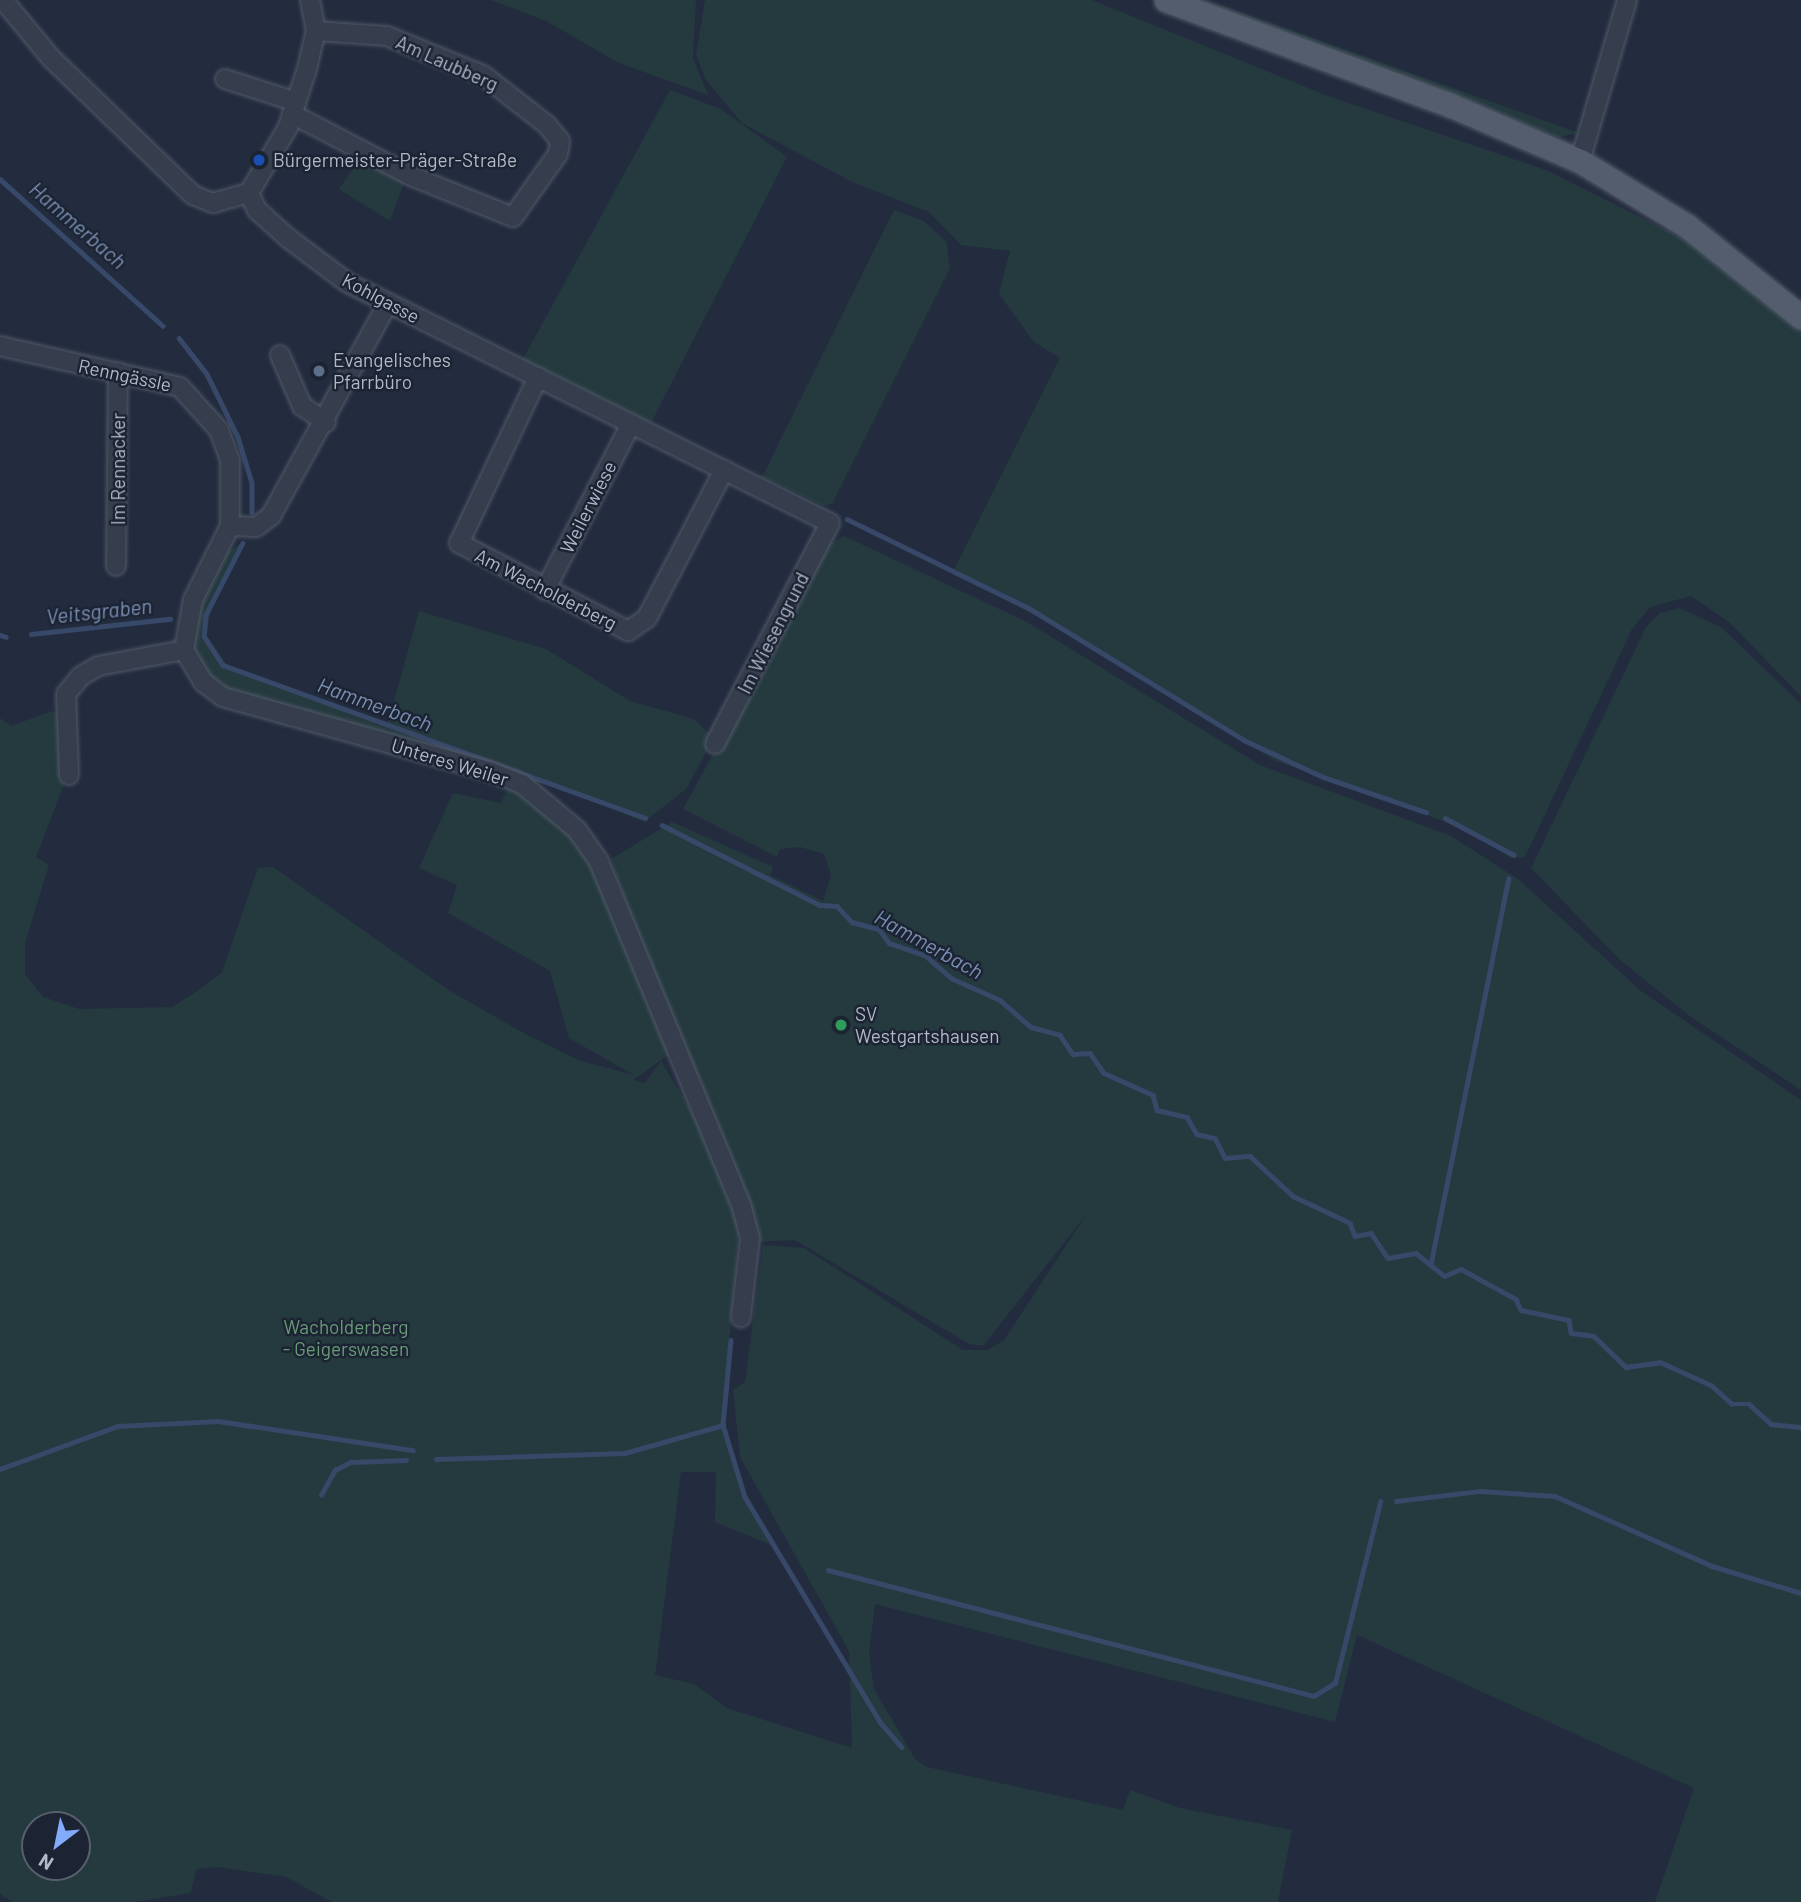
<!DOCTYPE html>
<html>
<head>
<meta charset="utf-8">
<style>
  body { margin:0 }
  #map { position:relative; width:1801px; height:1902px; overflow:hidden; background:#222c3e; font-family:Barlow,sans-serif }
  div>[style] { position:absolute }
  .green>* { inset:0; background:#243a3f }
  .stream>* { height:4.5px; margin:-2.25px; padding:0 2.25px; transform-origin:2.25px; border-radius:2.25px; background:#374868 }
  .roads { filter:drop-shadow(0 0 2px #525969) drop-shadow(0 0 2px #525969) }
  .minor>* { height:18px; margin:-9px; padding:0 9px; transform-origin:9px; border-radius:9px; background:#363e4e }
  .major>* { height:23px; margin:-11.5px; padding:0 11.5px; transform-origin:11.5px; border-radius:11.5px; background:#545d6e }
  .dots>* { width:19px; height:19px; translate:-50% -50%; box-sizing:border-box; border:4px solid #1c2433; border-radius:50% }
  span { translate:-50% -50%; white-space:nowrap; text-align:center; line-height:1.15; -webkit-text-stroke:5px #1c2433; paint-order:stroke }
  .street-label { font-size:19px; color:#b2b9c9 }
  .poi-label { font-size:19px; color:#b2b9c9 }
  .left { translate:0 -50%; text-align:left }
  .park-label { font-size:19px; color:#689b77 }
  .water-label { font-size:21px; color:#798eb2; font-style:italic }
  .north { position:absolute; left:21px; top:1811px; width:70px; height:70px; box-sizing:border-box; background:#1c2433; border:2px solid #58606f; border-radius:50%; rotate:212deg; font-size:19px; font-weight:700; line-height:28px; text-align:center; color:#b2b9c9 }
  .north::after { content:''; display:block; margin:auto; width:24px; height:32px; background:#84aafc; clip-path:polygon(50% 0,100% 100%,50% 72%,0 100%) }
</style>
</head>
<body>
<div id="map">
  <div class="green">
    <i style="clip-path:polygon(491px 0,696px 0,693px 58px,708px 95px,619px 63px,546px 21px)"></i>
    <i style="clip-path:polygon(705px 0,1092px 0,1328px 96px,1546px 170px,1701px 247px,1801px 332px,1801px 696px,1729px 622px,1691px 596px,1650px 607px,1632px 629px,1525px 857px,1511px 858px,1457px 826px,1276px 761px,1033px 614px,952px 574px,1060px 358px,1034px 342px,999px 294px,1010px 251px,961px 245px,929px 212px,852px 182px,742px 123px,706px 80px,696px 55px)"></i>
    <i style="clip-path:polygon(1179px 0,1206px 0,1579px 133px,1559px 137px)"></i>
    <i style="clip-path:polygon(670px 90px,721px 109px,787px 157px,651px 423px,523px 359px)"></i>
    <i style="clip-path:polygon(362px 156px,406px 178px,390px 221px,339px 189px)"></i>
    <i style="clip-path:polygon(894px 210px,924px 221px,946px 241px,950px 268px,832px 504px,824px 506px,762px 477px)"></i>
    <i style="clip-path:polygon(evenodd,844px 536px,1027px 622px,1260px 765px,1451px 836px,1518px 879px,1641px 991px,1801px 1100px,1801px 1902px,1655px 1902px,1694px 1788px,1357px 1635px,1335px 1722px,875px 1604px,869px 1653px,874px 1689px,915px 1759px,927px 1767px,1123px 1810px,1130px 1790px,1180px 1808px,1292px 1830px,1278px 1902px,332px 1902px,286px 1877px,218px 1867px,196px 1869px,191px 1893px,134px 1902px,13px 1902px,0 1894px,0 718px,11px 726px,52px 711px,59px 716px,65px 782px,36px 857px,49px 865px,25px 943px,25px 974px,43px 997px,79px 1009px,172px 1007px,199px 990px,222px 972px,258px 868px,273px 867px,450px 991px,527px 1035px,578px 1060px,634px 1075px,569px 1038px,550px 971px,448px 913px,457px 885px,419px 868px,453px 793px,501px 803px,509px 786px,557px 818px,596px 868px,671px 1053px,633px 1080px,645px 1083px,661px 1061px,699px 1123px,739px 1225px,723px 1415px,741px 1489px,776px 1547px,715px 1522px,716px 1472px,681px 1472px,655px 1675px,694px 1684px,727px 1708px,852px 1748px,849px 1651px,740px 1457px,733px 1390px,745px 1382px,763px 1245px,804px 1248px,963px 1350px,988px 1350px,1004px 1340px,1086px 1215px,983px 1346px,969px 1344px,795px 1240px,756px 1242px,757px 1228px,696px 1074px,687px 1069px,630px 917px,611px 859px,672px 822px,773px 867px,770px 875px,823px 901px,831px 875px,824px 854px,800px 847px,780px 849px,777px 857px,683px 809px,826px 546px,844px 536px,35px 1825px,77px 1825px,77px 1867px,35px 1867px,35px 1825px)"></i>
    <i style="clip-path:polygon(241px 543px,209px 617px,207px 636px,229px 668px,387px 726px,419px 611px,546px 649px,630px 701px,694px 719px,714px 738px,686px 789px,644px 822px,542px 779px,534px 785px,223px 692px,191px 656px,196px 609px,226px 553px)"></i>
    <i style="clip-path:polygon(1679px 608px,1721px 627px,1801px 704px,1801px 1090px,1691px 1017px,1620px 960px,1531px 868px,1646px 627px,1660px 613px)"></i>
  </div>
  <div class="stream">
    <i style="left:0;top:179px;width:219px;rotate:42deg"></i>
    <i style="left:179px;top:338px;width:46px;rotate:52.1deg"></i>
    <i style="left:207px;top:374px;width:70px;rotate:63.8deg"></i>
    <i style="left:238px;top:437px;width:48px;rotate:73.1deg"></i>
    <i style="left:252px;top:483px;width:29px;rotate:90deg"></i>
    <i style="left:847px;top:519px;width:200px;rotate:26.1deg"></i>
    <i style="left:1027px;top:607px;width:255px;rotate:31.5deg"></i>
    <i style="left:1244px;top:740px;width:87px;rotate:25.1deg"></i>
    <i style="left:1323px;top:777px;width:109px;rotate:18.8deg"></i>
    <i style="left:243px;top:543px;width:81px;rotate:117.2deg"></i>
    <i style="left:206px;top:615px;width:21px;rotate:95deg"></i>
    <i style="left:204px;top:636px;width:35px;rotate:57deg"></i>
    <i style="left:223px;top:665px;width:449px;rotate:19.9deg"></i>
    <i style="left:31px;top:634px;width:140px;rotate:-6.2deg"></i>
    <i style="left:0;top:635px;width:6px;rotate:18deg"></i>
    <i style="left:1445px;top:818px;width:78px;rotate:28.2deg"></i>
    <i style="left:662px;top:825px;width:177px;rotate:26.9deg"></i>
    <i style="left:820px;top:905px;width:17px;rotate:3deg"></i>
    <i style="left:837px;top:906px;width:22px;rotate:47deg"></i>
    <i style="left:852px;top:922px;width:28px;rotate:15deg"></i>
    <i style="left:879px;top:929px;width:17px;rotate:54deg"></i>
    <i style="left:889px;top:943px;width:39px;rotate:19deg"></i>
    <i style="left:926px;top:956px;width:33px;rotate:41deg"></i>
    <i style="left:951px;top:978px;width:54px;rotate:24.2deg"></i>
    <i style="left:1000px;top:1000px;width:41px;rotate:41.1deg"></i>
    <i style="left:1031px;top:1027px;width:30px;rotate:15deg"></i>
    <i style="left:1060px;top:1035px;width:23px;rotate:56deg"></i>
    <i style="left:1073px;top:1054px;width:17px;rotate:-3deg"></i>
    <i style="left:1090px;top:1053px;width:24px;rotate:55deg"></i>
    <i style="left:1104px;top:1073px;width:54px;rotate:24.2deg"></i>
    <i style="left:1153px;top:1095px;width:16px;rotate:75deg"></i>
    <i style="left:1157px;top:1110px;width:31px;rotate:13deg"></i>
    <i style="left:1187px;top:1117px;width:20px;rotate:60deg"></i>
    <i style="left:1197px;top:1134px;width:18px;rotate:13deg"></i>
    <i style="left:1215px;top:1138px;width:22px;rotate:63deg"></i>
    <i style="left:1225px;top:1158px;width:25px;rotate:-5deg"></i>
    <i style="left:1250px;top:1156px;width:59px;rotate:42.9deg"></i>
    <i style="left:1293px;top:1196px;width:63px;rotate:25.3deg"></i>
    <i style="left:1350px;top:1223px;width:14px;rotate:69deg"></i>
    <i style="left:1355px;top:1236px;width:16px;rotate:-11deg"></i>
    <i style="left:1371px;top:1233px;width:30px;rotate:56deg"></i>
    <i style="left:1388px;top:1258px;width:28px;rotate:-10deg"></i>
    <i style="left:1416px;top:1253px;width:36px;rotate:39deg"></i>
    <i style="left:1444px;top:1276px;width:18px;rotate:-22deg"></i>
    <i style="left:1461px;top:1269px;width:63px;rotate:28.6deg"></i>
    <i style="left:1516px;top:1299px;width:12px;rotate:66deg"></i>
    <i style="left:1521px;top:1310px;width:49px;rotate:11.8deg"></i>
    <i style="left:1569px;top:1320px;width:13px;rotate:81deg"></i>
    <i style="left:1571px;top:1333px;width:23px;rotate:7deg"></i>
    <i style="left:1594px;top:1336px;width:45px;rotate:44.1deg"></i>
    <i style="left:1626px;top:1367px;width:34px;rotate:-8deg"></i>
    <i style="left:1660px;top:1362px;width:56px;rotate:24.3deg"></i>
    <i style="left:1711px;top:1385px;width:28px;rotate:42deg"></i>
    <i style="left:1732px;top:1404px;width:17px"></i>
    <i style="left:1749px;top:1404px;width:30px;rotate:42deg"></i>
    <i style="left:1771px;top:1424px;width:30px;rotate:6deg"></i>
    <i style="left:1431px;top:1262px;width:391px;rotate:-78.6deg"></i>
    <i style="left:731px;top:1340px;width:85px;rotate:95.4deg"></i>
    <i style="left:723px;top:1425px;width:75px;rotate:73deg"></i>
    <i style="left:745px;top:1497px;width:262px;rotate:59deg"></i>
    <i style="left:880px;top:1722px;width:33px;rotate:49deg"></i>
    <i style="left:436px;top:1459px;width:189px;rotate:-1.8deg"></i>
    <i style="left:625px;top:1453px;width:102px;rotate:-15.9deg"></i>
    <i style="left:0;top:1469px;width:126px;rotate:-20deg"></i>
    <i style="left:118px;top:1426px;width:100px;rotate:-2.9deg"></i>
    <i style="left:218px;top:1421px;width:197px;rotate:8.5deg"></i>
    <i style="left:321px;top:1495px;width:29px;rotate:-61deg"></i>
    <i style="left:335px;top:1470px;width:18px;rotate:-27deg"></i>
    <i style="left:351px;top:1462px;width:55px;rotate:-2.1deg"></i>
    <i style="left:1396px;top:1501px;width:85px;rotate:-6.8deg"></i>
    <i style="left:1480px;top:1491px;width:75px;rotate:3.8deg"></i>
    <i style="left:1555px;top:1496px;width:172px;rotate:24deg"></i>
    <i style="left:1712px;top:1566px;width:93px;rotate:16.9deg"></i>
    <i style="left:828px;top:1570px;width:502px;rotate:14.53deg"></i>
    <i style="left:1314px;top:1696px;width:25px;rotate:-32deg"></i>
    <i style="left:1335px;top:1683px;width:187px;rotate:-76deg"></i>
  </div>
  <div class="roads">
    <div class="minor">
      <i style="left:3px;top:0;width:75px;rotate:50.4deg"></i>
      <i style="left:51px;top:58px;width:197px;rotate:44deg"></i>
      <i style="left:193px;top:195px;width:22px;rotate:22deg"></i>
      <i style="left:213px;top:203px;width:37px;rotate:-16deg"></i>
      <i style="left:249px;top:193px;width:19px;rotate:65deg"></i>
      <i style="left:257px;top:210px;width:42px;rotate:42.1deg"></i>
      <i style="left:288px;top:238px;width:75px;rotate:36.9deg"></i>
      <i style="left:348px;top:283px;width:538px;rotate:26.47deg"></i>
      <i style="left:830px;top:523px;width:249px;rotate:117.5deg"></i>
      <i style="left:225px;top:79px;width:75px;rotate:17.9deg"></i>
      <i style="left:292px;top:114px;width:134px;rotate:27.5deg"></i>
      <i style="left:411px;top:176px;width:110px;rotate:21.9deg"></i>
      <i style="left:513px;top:217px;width:77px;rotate:-54.5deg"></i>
      <i style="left:558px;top:154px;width:13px;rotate:-81deg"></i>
      <i style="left:560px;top:141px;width:21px;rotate:-129deg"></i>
      <i style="left:547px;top:125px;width:81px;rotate:-142deg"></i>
      <i style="left:483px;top:75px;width:104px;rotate:-157.9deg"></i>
      <i style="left:387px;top:36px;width:71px;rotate:-176deg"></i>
      <i style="left:1580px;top:161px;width:168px;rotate:-73.7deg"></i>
      <i style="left:249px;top:193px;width:77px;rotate:-59.4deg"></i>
      <i style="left:288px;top:127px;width:61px;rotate:-71.9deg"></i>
      <i style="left:307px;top:69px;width:39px;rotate:-77deg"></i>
      <i style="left:316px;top:31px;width:32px;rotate:-101deg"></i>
      <i style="left:388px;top:303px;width:243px;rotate:118.8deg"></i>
      <i style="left:271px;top:516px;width:19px;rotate:144deg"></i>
      <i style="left:256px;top:527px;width:26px;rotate:-178deg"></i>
      <i style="left:230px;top:526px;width:83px;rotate:116.6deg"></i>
      <i style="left:193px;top:600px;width:51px;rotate:100.2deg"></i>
      <i style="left:184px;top:650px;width:37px;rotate:59deg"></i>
      <i style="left:203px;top:682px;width:25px;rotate:37deg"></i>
      <i style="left:223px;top:697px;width:278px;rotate:15.6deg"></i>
      <i style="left:491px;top:772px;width:33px;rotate:21deg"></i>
      <i style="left:522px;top:784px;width:72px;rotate:39.9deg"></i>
      <i style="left:577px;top:830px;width:39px;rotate:55deg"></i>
      <i style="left:599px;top:862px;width:374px;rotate:67.5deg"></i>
      <i style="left:742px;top:1208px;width:31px;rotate:75deg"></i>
      <i style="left:750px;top:1238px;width:80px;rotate:96.5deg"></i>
      <i style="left:0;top:346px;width:185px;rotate:12.8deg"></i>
      <i style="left:180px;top:387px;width:58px;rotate:47.8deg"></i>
      <i style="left:219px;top:430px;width:33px;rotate:70deg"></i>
      <i style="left:230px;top:461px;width:65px;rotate:90deg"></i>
      <i style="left:280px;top:355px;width:56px;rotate:66.7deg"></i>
      <i style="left:302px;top:406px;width:29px;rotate:34deg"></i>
      <i style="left:538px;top:377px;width:184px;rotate:115.4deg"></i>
      <i style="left:459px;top:543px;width:191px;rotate:27.5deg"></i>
      <i style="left:628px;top:631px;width:23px;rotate:-34deg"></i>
      <i style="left:647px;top:618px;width:167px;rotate:-62.5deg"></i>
      <i style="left:116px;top:566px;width:194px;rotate:-89.4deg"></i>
      <i style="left:545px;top:590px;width:187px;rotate:-62.6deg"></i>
      <i style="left:69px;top:775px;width:81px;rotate:-92.1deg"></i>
      <i style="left:66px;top:694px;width:23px;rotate:-50deg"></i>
      <i style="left:81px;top:676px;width:20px;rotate:-30deg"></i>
      <i style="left:98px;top:666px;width:87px;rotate:-10.5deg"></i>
    </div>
    <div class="major">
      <i style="left:1166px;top:0;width:303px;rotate:20.3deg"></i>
      <i style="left:1450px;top:105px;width:142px;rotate:23.3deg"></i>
      <i style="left:1580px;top:161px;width:125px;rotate:31.3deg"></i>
      <i style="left:1687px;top:226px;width:146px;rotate:38.6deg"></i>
    </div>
  </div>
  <div class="dots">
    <i style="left:259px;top:160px;background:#1a4fb4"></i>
    <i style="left:319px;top:371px;background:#5c6f8a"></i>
    <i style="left:841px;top:1025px;background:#2e9e5b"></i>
  </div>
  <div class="street-label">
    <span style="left:447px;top:63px;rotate:24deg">Am Laubberg</span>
    <span style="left:381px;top:298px;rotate:28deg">Kohlgasse</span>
    <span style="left:125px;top:375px;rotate:12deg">Renngässle</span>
    <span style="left:118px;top:469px;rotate:-90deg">Im Rennacker</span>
    <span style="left:588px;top:507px;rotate:-63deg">Weilerwiese</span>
    <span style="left:546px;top:589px;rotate:27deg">Am Wacholderberg</span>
    <span style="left:773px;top:633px;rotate:-63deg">Im Wiesengrund</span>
    <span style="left:450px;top:762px;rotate:17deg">Unteres Weiler</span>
  </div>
  <div class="poi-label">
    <span class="left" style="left:273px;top:160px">Bürgermeister-Präger-Straße</span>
    <span class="left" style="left:333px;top:371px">Evangelisches<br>Pfarrbüro</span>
    <span class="left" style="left:855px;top:1025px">SV<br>Westgartshausen</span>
  </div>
  <div class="park-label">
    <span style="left:346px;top:1338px">Wacholderberg<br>- Geigerswasen</span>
  </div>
  <div class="water-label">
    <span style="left:78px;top:225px;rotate:41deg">Hammerbach</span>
    <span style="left:99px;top:611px;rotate:-6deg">Veitsgraben</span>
    <span style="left:375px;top:704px;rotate:20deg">Hammerbach</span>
    <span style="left:929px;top:944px;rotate:29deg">Hammerbach</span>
  </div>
  <div class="north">N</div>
</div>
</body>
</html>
